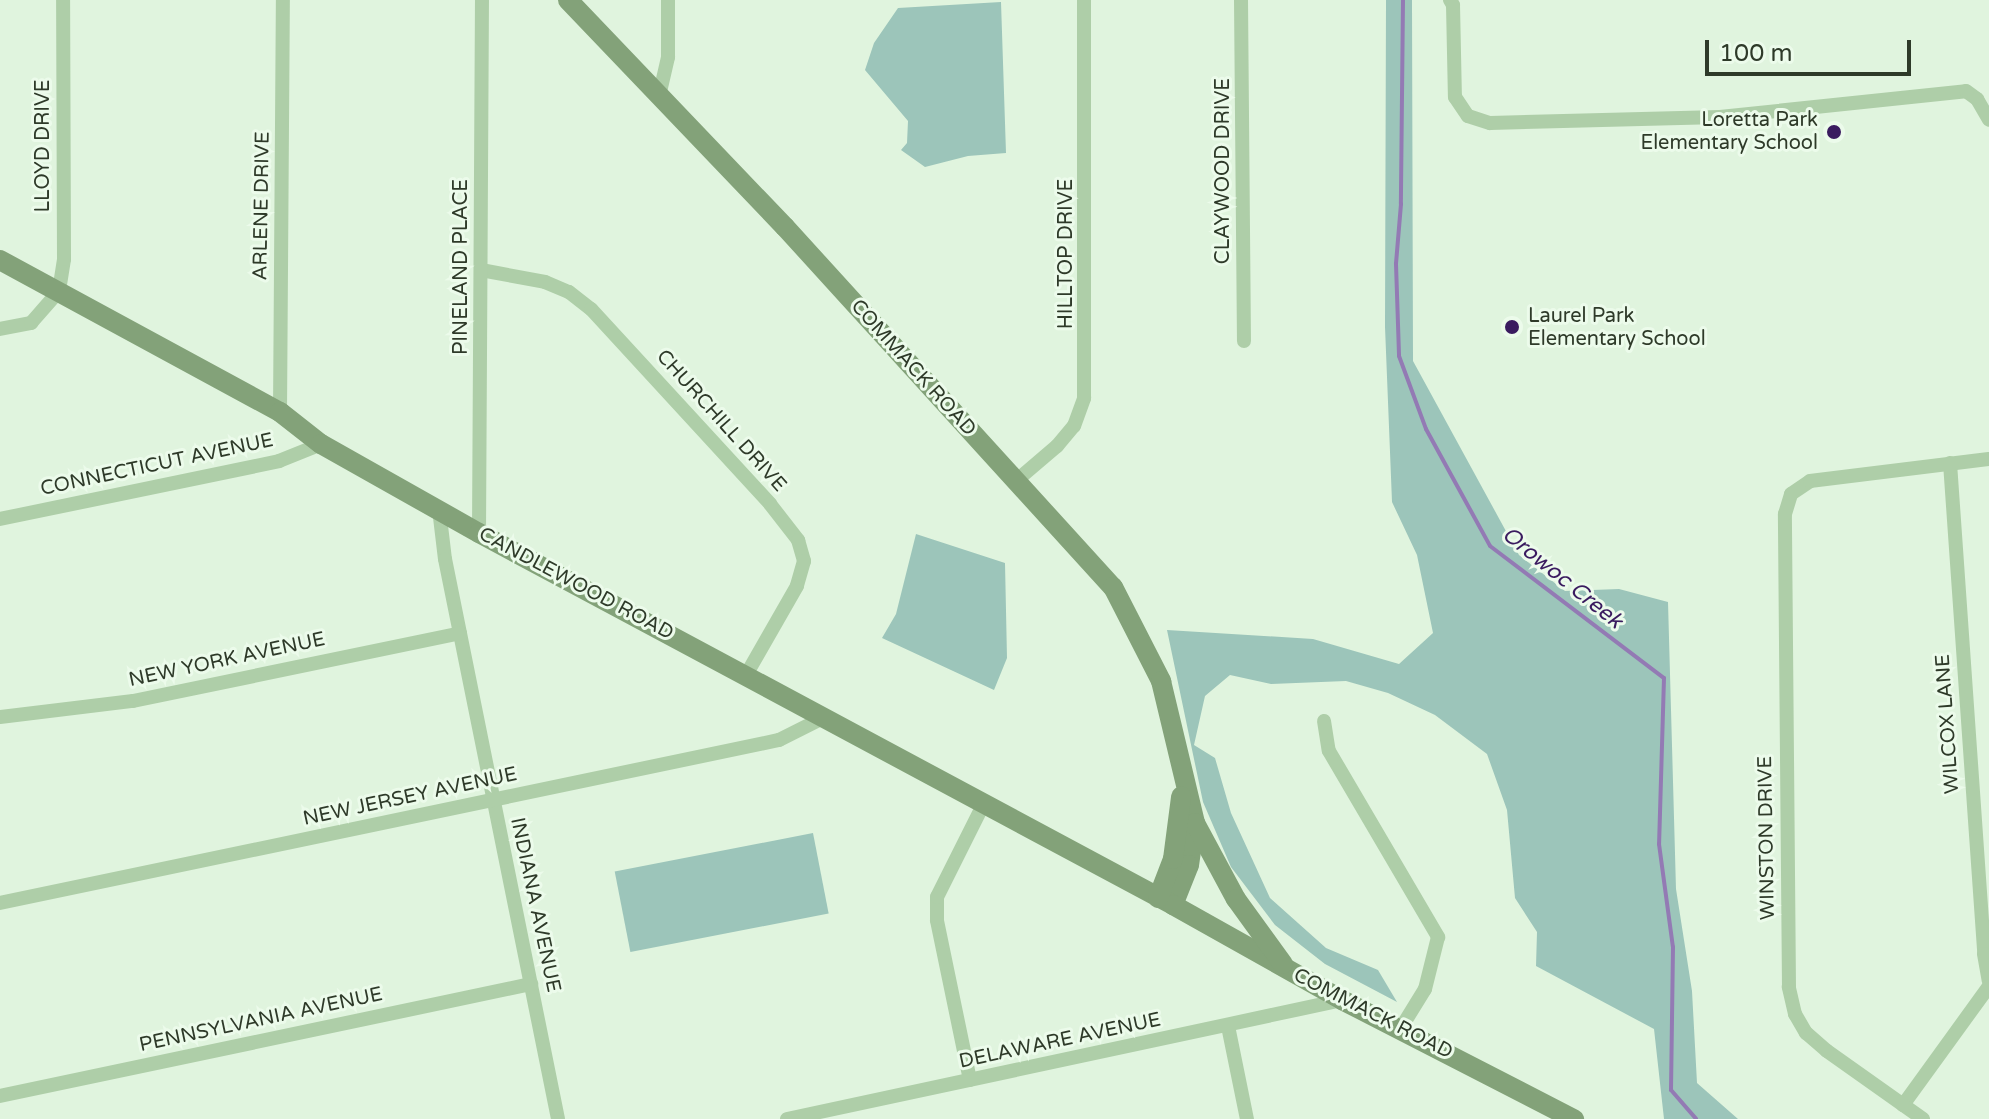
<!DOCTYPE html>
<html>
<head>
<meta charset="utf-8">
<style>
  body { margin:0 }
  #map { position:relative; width:1989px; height:1119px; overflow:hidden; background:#e0f4de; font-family:"Varela Round",sans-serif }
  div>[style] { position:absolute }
  .green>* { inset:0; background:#9cc5ba; transform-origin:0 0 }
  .stream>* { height:4px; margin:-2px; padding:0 2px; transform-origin:2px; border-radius:2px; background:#937ab4 }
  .street>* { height:14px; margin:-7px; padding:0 7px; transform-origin:7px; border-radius:7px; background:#aecea8 }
  .secondary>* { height:20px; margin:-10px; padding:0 10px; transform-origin:10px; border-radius:10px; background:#83a279 }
  .dots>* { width:22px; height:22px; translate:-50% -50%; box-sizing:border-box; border:4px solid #ecfbeb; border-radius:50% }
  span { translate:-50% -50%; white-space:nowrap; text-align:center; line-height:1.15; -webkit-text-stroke:6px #ecfbeb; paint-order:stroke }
  .poi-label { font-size:20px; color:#2e3a29 }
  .right { translate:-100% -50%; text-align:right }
  .left { translate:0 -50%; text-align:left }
  .street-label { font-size:20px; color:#2e3a29 }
  .water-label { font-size:22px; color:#3a1b5f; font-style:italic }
  .scale { position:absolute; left:1705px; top:40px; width:206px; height:36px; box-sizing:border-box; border:4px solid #2e3a29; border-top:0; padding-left:10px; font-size:24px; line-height:28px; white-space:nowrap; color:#2e3a29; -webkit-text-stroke:6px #ecfbeb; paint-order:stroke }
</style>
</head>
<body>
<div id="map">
  <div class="green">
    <i style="clip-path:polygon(1386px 0,1412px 0,1413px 361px,1519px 555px,1565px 591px,1619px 589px,1668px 602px,1676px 889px,1692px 991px,1697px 1083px,1738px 1119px,1664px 1119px,1654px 1029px,1536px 966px,1537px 932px,1515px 898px,1507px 810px,1487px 754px,1435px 715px,1388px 693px,1346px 681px,1271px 684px,1230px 675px,1205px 696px,1194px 745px,1215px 758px,1231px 813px,1270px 898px,1326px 948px,1378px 970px,1397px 1002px,1325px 964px,1275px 925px,1231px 867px,1203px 802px,1167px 630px,1313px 639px,1399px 664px,1433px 633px,1417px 555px,1392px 502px,1385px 327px)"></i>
    <i style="clip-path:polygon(1001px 2px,1006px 153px,968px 156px,925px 167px,901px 150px,907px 143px,908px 121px,865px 70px,874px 43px,898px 8px)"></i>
    <i style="clip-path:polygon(916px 534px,1005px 563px,1007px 658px,994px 690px,882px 638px,896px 614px)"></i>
    <i style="left:813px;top:833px;width:82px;height:202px;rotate:79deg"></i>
  </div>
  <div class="stream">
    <i style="left:1403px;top:0;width:204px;rotate:90.6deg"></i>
    <i style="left:1401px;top:204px;width:60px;rotate:94.8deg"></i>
    <i style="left:1396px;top:264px;width:92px;rotate:88.1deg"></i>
    <i style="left:1399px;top:356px;width:78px;rotate:69.7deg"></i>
    <i style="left:1426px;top:429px;width:133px;rotate:61.3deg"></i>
    <i style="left:1490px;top:546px;width:218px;rotate:37.2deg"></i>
    <i style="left:1664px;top:678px;width:166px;rotate:91.7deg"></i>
    <i style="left:1659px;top:844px;width:104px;rotate:82.3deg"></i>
    <i style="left:1673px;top:947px;width:143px;rotate:90.8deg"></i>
    <i style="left:1671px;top:1090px;width:38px;rotate:49deg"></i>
  </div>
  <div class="street">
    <i style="left:1241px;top:0;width:341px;rotate:89.5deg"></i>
    <i style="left:1450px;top:0;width:6px;rotate:59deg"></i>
    <i style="left:1453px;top:5px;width:92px;rotate:88.8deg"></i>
    <i style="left:1455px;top:97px;width:23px;rotate:56deg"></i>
    <i style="left:1468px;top:116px;width:23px;rotate:18deg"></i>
    <i style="left:1490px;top:123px;width:230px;rotate:-1.5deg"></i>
    <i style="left:1720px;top:117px;width:247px;rotate:-6deg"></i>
    <i style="left:1966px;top:91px;width:14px;rotate:36deg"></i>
    <i style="left:1977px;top:99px;width:24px;rotate:60deg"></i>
    <i style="left:660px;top:92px;width:36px;rotate:-77deg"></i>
    <i style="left:668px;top:57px;width:57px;rotate:-90deg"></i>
    <i style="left:481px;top:270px;width:65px;rotate:10.6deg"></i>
    <i style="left:545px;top:282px;width:26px;rotate:23deg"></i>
    <i style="left:569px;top:292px;width:28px;rotate:38deg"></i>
    <i style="left:591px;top:309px;width:265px;rotate:47.4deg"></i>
    <i style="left:770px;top:504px;width:46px;rotate:52.1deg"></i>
    <i style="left:798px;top:540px;width:22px;rotate:74deg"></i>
    <i style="left:804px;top:561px;width:26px;rotate:106deg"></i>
    <i style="left:797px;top:586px;width:103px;rotate:119.8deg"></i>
    <i style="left:0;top:329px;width:32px;rotate:-11deg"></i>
    <i style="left:31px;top:323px;width:43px;rotate:-48.8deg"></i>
    <i style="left:59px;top:291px;width:32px;rotate:-81deg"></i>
    <i style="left:64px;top:259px;width:259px;rotate:-90.2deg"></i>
    <i style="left:280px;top:412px;width:412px;rotate:-89.6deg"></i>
    <i style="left:1950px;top:463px;width:492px;rotate:86deg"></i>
    <i style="left:1984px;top:954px;width:27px;rotate:80deg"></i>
    <i style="left:1016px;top:481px;width:54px;rotate:-40.5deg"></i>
    <i style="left:1057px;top:446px;width:26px;rotate:-50deg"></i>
    <i style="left:1074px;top:426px;width:30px;rotate:-70deg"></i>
    <i style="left:1084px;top:398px;width:398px;rotate:-90deg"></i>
    <i style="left:439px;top:509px;width:50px;rotate:83.2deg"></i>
    <i style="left:445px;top:559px;width:571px;rotate:78.59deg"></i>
    <i style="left:0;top:519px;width:285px;rotate:-11.7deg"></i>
    <i style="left:279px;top:461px;width:45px;rotate:-22deg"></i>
    <i style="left:479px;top:533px;width:533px;rotate:-89.68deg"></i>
    <i style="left:0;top:717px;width:134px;rotate:-6.9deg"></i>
    <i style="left:133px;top:701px;width:334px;rotate:-11.7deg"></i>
    <i style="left:1324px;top:721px;width:30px;rotate:81deg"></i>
    <i style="left:1329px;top:751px;width:216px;rotate:59.6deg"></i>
    <i style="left:1438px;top:937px;width:54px;rotate:104deg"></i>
    <i style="left:1425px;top:989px;width:46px;rotate:121.6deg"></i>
    <i style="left:0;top:903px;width:796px;rotate:-11.82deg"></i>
    <i style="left:779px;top:740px;width:49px;rotate:-26.6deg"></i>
    <i style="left:1228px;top:1026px;width:95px;rotate:78.5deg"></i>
    <i style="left:970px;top:1080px;width:163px;rotate:-101.7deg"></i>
    <i style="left:937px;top:920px;width:23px;rotate:-90deg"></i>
    <i style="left:937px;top:897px;width:103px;rotate:-63.4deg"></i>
    <i style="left:0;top:1096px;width:543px;rotate:-11.91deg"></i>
    <i style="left:1903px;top:1105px;width:147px;rotate:-54.1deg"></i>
    <i style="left:787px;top:1119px;width:568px;rotate:-12.1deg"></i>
    <i style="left:1923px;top:1119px;width:118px;rotate:-144.7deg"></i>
    <i style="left:1827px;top:1051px;width:28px;rotate:-139deg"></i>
    <i style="left:1806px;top:1033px;width:22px;rotate:-120deg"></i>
    <i style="left:1795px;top:1014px;width:28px;rotate:-103deg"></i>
    <i style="left:1789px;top:987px;width:473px;rotate:-90.5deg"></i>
    <i style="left:1785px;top:514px;width:21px;rotate:-73deg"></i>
    <i style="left:1791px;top:494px;width:23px;rotate:-34deg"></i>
    <i style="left:1810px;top:481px;width:180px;rotate:-7deg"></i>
  </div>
  <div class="secondary">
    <i style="left:568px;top:0;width:314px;rotate:46.3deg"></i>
    <i style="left:785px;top:227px;width:487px;rotate:47.7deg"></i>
    <i style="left:1113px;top:587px;width:106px;rotate:62.9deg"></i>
    <i style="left:1161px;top:681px;width:146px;rotate:76.5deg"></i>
    <i style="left:1195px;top:823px;width:42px;rotate:98.1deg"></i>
    <i style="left:1189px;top:865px;width:43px;rotate:111.8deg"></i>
    <i style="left:0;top:260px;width:319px;rotate:28.5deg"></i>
    <i style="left:280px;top:412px;width:52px;rotate:38deg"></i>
    <i style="left:321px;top:444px;width:181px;rotate:29.4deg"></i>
    <i style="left:479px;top:533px;width:787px;rotate:28.19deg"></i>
    <i style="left:1173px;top:905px;width:194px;rotate:29.3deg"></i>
    <i style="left:1342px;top:1000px;width:261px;rotate:27.2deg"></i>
    <i style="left:1195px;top:823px;width:86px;rotate:61.7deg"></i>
    <i style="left:1236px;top:899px;width:80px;rotate:54.1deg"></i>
    <i style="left:1158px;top:898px;width:42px;rotate:-69deg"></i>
    <i style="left:1173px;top:859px;width:63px;rotate:-82.6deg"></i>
  </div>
  <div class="dots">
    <i style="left:1834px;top:132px;background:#3a1b5f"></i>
    <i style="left:1512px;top:327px;background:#3a1b5f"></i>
  </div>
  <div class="poi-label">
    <span class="right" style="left:1818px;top:132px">Loretta Park<br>Elementary School</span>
    <span class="left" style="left:1528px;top:328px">Laurel Park<br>Elementary School</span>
  </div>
  <div class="street-label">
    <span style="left:43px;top:146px;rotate:-90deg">LLOYD DRIVE</span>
    <span style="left:1223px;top:171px;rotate:-90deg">CLAYWOOD DRIVE</span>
    <span style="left:262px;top:206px;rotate:-89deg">ARLENE DRIVE</span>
    <span style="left:1066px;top:254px;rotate:-90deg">HILLTOP DRIVE</span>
    <span style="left:461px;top:267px;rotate:-90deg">PINELAND PLACE</span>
    <span style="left:913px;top:368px;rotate:48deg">COMMACK ROAD</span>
    <span style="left:721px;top:421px;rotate:48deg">CHURCHILL DRIVE</span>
    <span style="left:157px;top:465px;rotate:-12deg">CONNECTICUT AVENUE</span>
    <span style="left:576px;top:584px;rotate:28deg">CANDLEWOOD ROAD</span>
    <span style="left:227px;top:660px;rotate:-12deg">NEW YORK AVENUE</span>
    <span style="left:1948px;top:724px;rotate:-94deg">WILCOX LANE</span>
    <span style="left:410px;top:797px;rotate:-12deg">NEW JERSEY AVENUE</span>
    <span style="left:1767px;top:838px;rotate:-91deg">WINSTON DRIVE</span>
    <span style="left:535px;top:905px;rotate:78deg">INDIANA AVENUE</span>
    <span style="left:1373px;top:1014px;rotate:27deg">COMMACK ROAD</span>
    <span style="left:261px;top:1020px;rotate:-12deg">PENNSYLVANIA AVENUE</span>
    <span style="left:1060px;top:1041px;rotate:-12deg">DELAWARE AVENUE</span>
  </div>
  <div class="water-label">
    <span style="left:1562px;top:578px;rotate:39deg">Orowoc Creek</span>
  </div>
  <div class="scale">100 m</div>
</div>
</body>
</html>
